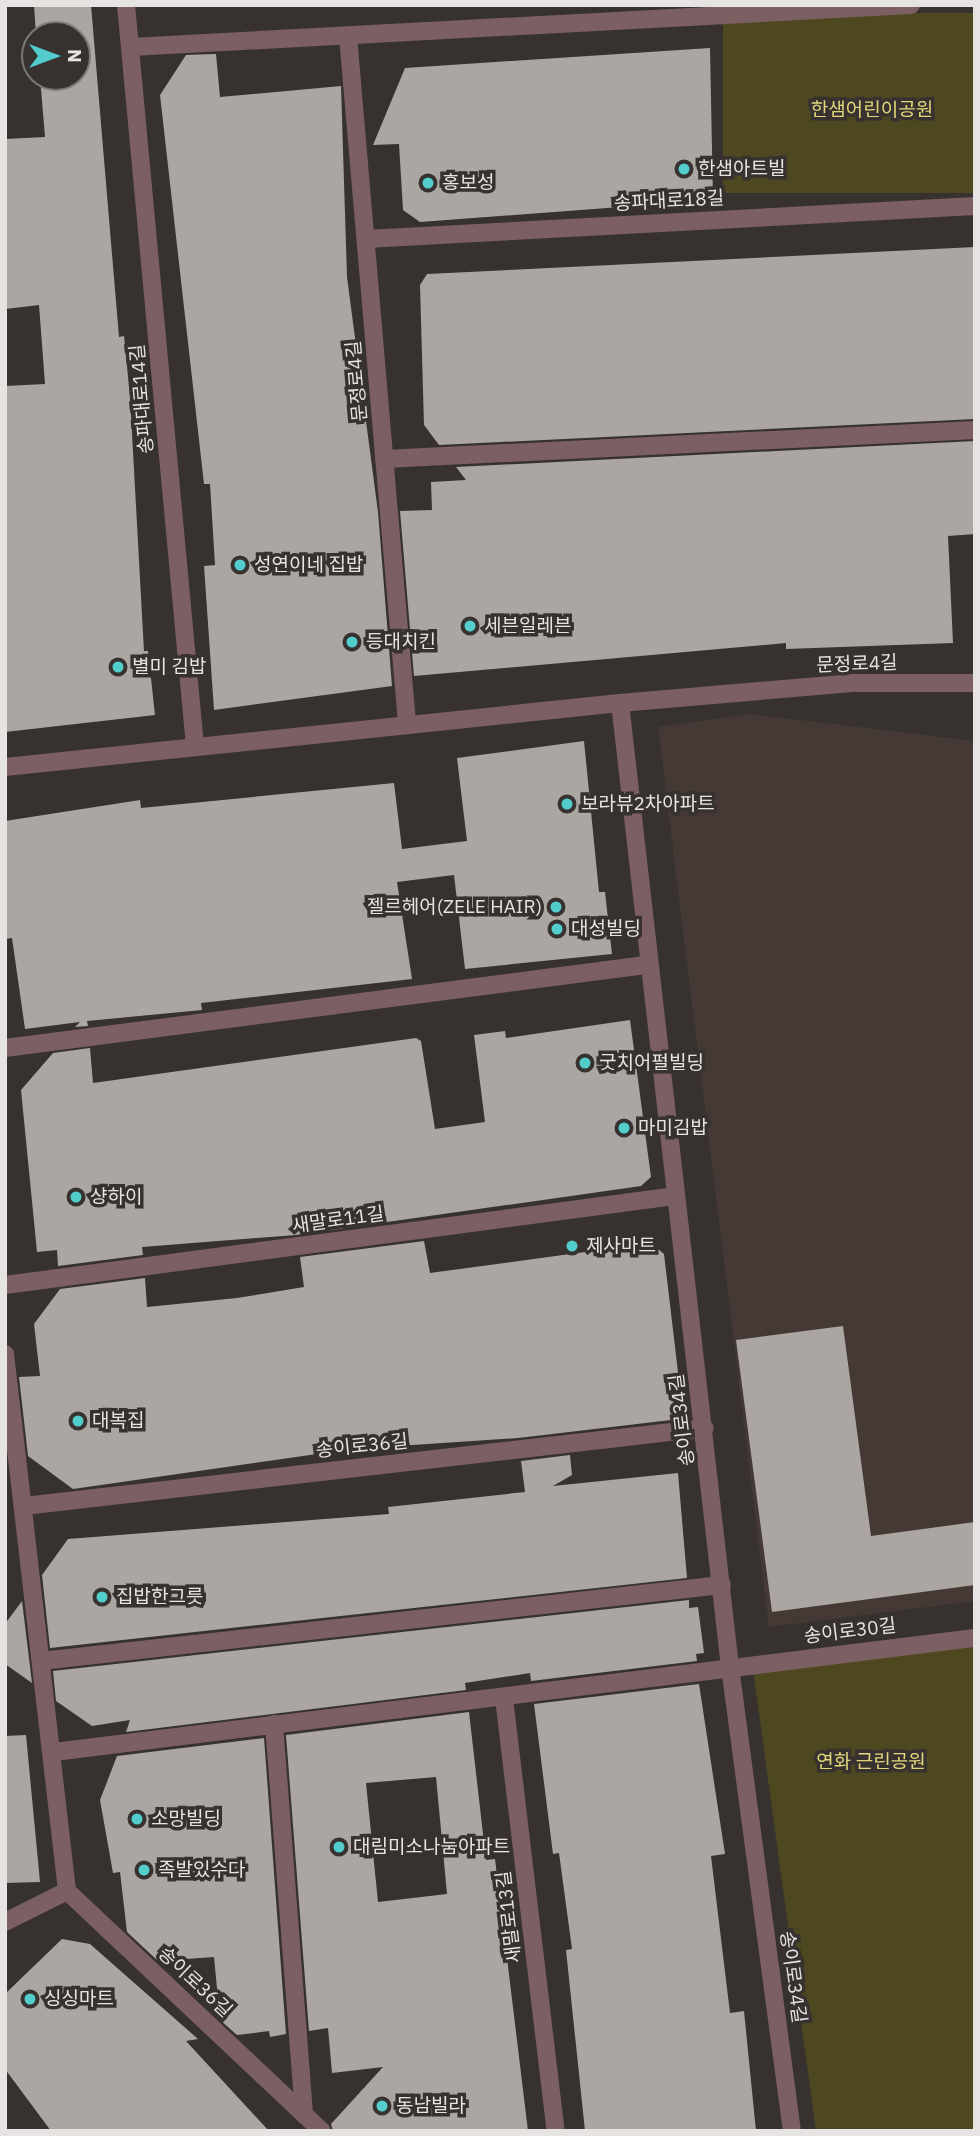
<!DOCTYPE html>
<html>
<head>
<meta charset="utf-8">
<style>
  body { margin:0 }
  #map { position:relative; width:980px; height:2136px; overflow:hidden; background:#373230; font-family:"IBM Plex Sans","Noto Sans KR",sans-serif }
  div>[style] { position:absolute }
  .built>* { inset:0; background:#453936 }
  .green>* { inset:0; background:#4e4820; transform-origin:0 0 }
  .building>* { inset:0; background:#aba6a1 }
  .minor>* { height:18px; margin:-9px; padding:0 9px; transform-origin:9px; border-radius:9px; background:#7c5f63 }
  .dots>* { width:19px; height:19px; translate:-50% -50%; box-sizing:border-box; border:4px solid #373230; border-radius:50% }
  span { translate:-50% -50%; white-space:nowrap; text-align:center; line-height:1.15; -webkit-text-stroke:7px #373230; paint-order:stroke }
  .park-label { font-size:19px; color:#e2d57a }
  .poi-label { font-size:19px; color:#e7e3e2 }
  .left { translate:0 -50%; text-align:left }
  .right { translate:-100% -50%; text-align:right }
  .street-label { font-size:19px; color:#e7e3e2 }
  .frame { position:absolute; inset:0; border:7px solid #e7e3e2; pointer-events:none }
  .north { position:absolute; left:21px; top:21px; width:70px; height:70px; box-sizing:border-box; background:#373230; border:2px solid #7d7977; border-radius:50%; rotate:90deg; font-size:19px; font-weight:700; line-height:28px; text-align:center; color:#e7e3e2 }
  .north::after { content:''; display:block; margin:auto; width:24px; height:32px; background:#52cdcc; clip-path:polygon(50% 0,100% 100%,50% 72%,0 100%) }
</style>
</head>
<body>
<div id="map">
  <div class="built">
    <i style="clip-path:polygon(750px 714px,975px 741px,975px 1601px,769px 1627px,658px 727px)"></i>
  </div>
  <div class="green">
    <i style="left:975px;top:13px;width:180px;height:252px;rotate:90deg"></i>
    <i style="clip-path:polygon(975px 1645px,975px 2131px,816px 2131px,753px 1669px)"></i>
  </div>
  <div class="building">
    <i style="clip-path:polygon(34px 5px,91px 5px,119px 337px,124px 336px,130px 397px,144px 651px,148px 651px,155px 715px,5px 732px,5px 386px,45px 384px,39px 305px,5px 309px,5px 139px,45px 137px,40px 77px,77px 77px,77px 35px,36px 35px)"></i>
    <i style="clip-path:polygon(710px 48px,713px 200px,420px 222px,403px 210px,399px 144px,373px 145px,405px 68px)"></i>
    <i style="clip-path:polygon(216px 54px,220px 97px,341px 86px,347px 277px,378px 512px,392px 686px,214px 710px,204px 566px,215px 565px,210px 484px,204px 484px,160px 95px,186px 55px)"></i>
    <i style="clip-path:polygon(975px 247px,975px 419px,439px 445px,424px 425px,420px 285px,427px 274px)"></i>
    <i style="clip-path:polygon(975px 441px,975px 534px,948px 536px,953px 643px,786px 649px,786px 643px,414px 676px,400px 511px,432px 510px,431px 482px,466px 480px,456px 467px)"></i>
    <i style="clip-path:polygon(584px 741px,599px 892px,605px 892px,612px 954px,465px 969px,454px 875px,397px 882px,412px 979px,201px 1003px,202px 1010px,87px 1021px,88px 1026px,75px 1027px,80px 1022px,25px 1029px,12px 938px,5px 939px,5px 821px,140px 800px,141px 808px,394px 783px,402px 849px,467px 841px,457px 758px)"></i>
    <i style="clip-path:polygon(630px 1020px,651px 1177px,641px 1186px,296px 1235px,142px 1247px,143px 1255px,58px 1266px,57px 1250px,37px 1252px,21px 1090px,53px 1053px,90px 1048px,93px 1083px,416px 1038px,421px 1041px,435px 1129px,485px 1122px,474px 1035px,505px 1031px,506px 1038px)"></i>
    <i style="clip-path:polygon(424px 1241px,430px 1273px,651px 1243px,664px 1254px,683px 1414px,671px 1420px,518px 1438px,352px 1449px,73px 1489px,28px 1456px,19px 1377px,40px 1376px,34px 1324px,60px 1289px,145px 1278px,147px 1307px,237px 1298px,304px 1287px,300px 1257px)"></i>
    <i style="clip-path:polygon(843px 1326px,871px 1536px,975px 1522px,975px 1585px,772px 1612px,736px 1340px)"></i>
    <i style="clip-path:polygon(570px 1455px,572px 1475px,553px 1486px,678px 1473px,687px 1578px,50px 1648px,42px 1575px,68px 1539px,389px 1514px,388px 1507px,525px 1492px,521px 1461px)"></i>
    <i style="clip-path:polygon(689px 1600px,689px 1608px,698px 1607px,704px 1653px,696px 1654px,697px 1661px,531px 1681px,530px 1673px,465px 1683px,466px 1690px,126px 1732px,130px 1720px,92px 1726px,56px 1701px,53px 1671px)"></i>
    <i style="clip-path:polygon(22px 1601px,32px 1683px,5px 1664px,5px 1624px)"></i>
    <i style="clip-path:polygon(699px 1684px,725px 1854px,711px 1856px,730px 2013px,744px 2011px,756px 2131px,585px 2131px,566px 1950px,572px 1949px,559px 1853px,553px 1854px,534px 1704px)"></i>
    <i style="clip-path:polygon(evenodd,469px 1712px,486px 1860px,495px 1859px,528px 2131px,333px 2131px,331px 2124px,383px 2067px,332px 2073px,328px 2028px,309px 2031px,286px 1735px,469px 1712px,436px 1777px,447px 1894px,378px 1902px,366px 1783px,436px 1777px)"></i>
    <i style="clip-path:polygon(26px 1735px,40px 1882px,5px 1883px,5px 1736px)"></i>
    <i style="clip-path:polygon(264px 1738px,286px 2034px,270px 2037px,269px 2031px,237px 2035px,220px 2020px,214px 1957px,158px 1961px,127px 1932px,120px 1872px,113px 1873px,100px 1800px,117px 1756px)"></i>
    <i style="clip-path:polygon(62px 1939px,90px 1944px,198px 2039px,186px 2041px,269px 2131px,51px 2131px,5px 2069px,5px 1994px)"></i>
  </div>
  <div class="minor">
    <i style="left:126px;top:5px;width:744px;rotate:84.68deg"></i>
    <i style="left:348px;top:36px;width:690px;rotate:85.09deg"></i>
    <i style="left:131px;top:47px;width:781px;rotate:-3.08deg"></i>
    <i style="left:366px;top:239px;width:610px;rotate:-3.1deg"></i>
    <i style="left:384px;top:459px;width:592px;rotate:-2.81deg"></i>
    <i style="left:620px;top:703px;width:970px;rotate:83.49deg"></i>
    <i style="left:730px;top:1667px;width:468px;rotate:82.4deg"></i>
    <i style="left:5px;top:767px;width:618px;rotate:-5.94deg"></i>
    <i style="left:620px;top:703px;width:233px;rotate:-4.9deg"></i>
    <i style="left:852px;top:683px;width:123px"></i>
    <i style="left:5px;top:1048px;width:646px;rotate:-7.38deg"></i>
    <i style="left:5px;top:1285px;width:677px;rotate:-7.56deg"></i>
    <i style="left:5px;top:1354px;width:541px;rotate:83.41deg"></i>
    <i style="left:67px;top:1891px;width:350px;rotate:43.3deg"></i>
    <i style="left:24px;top:1506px;width:685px;rotate:-6.53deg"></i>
    <i style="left:41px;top:1661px;width:685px;rotate:-6.37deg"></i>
    <i style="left:504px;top:1698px;width:436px;rotate:83.2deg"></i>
    <i style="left:274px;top:1724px;width:391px;rotate:85.6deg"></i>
    <i style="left:54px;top:1752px;width:928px;rotate:-7.06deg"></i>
    <i style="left:5px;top:1922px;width:69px;rotate:-26.6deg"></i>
  </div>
  <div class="dots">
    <i style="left:684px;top:169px;background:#52cdcc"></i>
    <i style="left:428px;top:183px;background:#52cdcc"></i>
    <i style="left:240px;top:565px;background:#52cdcc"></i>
    <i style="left:470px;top:626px;background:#52cdcc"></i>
    <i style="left:352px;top:642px;background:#52cdcc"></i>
    <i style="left:118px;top:667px;background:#52cdcc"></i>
    <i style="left:567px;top:804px;background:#52cdcc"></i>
    <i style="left:556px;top:907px;background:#52cdcc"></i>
    <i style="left:557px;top:929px;background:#52cdcc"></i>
    <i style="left:585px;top:1063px;background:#52cdcc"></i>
    <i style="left:624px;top:1128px;background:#52cdcc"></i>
    <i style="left:76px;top:1197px;background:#52cdcc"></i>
    <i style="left:572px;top:1246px;background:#52cdcc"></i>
    <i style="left:78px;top:1421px;background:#52cdcc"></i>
    <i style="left:102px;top:1597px;background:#52cdcc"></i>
    <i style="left:137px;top:1819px;background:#52cdcc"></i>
    <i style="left:339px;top:1847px;background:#52cdcc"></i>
    <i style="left:144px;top:1870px;background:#52cdcc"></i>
    <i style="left:30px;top:1999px;background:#52cdcc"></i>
    <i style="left:382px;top:2106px;background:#52cdcc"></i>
  </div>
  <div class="park-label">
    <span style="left:872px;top:110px">한샘어린이공원</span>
    <span style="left:871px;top:1762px">연화 근린공원</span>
  </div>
  <div class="poi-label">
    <span class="left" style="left:698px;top:169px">한샘아트빌</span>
    <span class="left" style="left:442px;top:183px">홍보성</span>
    <span class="left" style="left:254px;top:565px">성연이네 집밥</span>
    <span class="left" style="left:484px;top:626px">세븐일레븐</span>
    <span class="left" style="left:366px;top:642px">등대치킨</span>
    <span class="left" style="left:132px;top:667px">별미 김밥</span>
    <span class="left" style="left:581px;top:804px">보라뷰2차아파트</span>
    <span class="right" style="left:542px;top:907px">젤르헤어(ZELE HAIR)</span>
    <span class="left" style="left:571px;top:929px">대성빌딩</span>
    <span class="left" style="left:599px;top:1063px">굿치어펄빌딩</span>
    <span class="left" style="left:638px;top:1128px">마미김밥</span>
    <span class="left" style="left:90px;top:1197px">샹하이</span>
    <span class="left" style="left:586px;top:1246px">제사마트</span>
    <span class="left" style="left:92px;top:1421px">대복집</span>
    <span class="left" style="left:116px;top:1597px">집밥한그릇</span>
    <span class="left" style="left:151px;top:1819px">소망빌딩</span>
    <span class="left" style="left:353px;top:1847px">대림미소나눔아파트</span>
    <span class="left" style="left:158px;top:1870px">족발있수다</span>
    <span class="left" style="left:44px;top:1999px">싱싱마트</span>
    <span class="left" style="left:396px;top:2106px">동남빌라</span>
  </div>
  <div class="street-label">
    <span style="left:669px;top:201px;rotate:-3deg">송파대로18길</span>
    <span style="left:357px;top:381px;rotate:-95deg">문정로4길</span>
    <span style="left:142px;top:399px;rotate:-95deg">송파대로14길</span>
    <span style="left:857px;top:664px;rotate:-2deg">문정로4길</span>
    <span style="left:338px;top:1220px;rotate:-8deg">새말로11길</span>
    <span style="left:682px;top:1420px;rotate:-97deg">송이로34길</span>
    <span style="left:362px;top:1446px;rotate:-6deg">송이로36길</span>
    <span style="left:850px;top:1631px;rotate:-7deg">송이로30길</span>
    <span style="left:509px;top:1917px;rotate:-97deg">새말로13길</span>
    <span style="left:793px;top:1977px;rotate:82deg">송이로34길</span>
    <span style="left:195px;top:1982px;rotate:43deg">송이로36길</span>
  </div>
  <div class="frame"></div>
  <div class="north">N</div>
</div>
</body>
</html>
